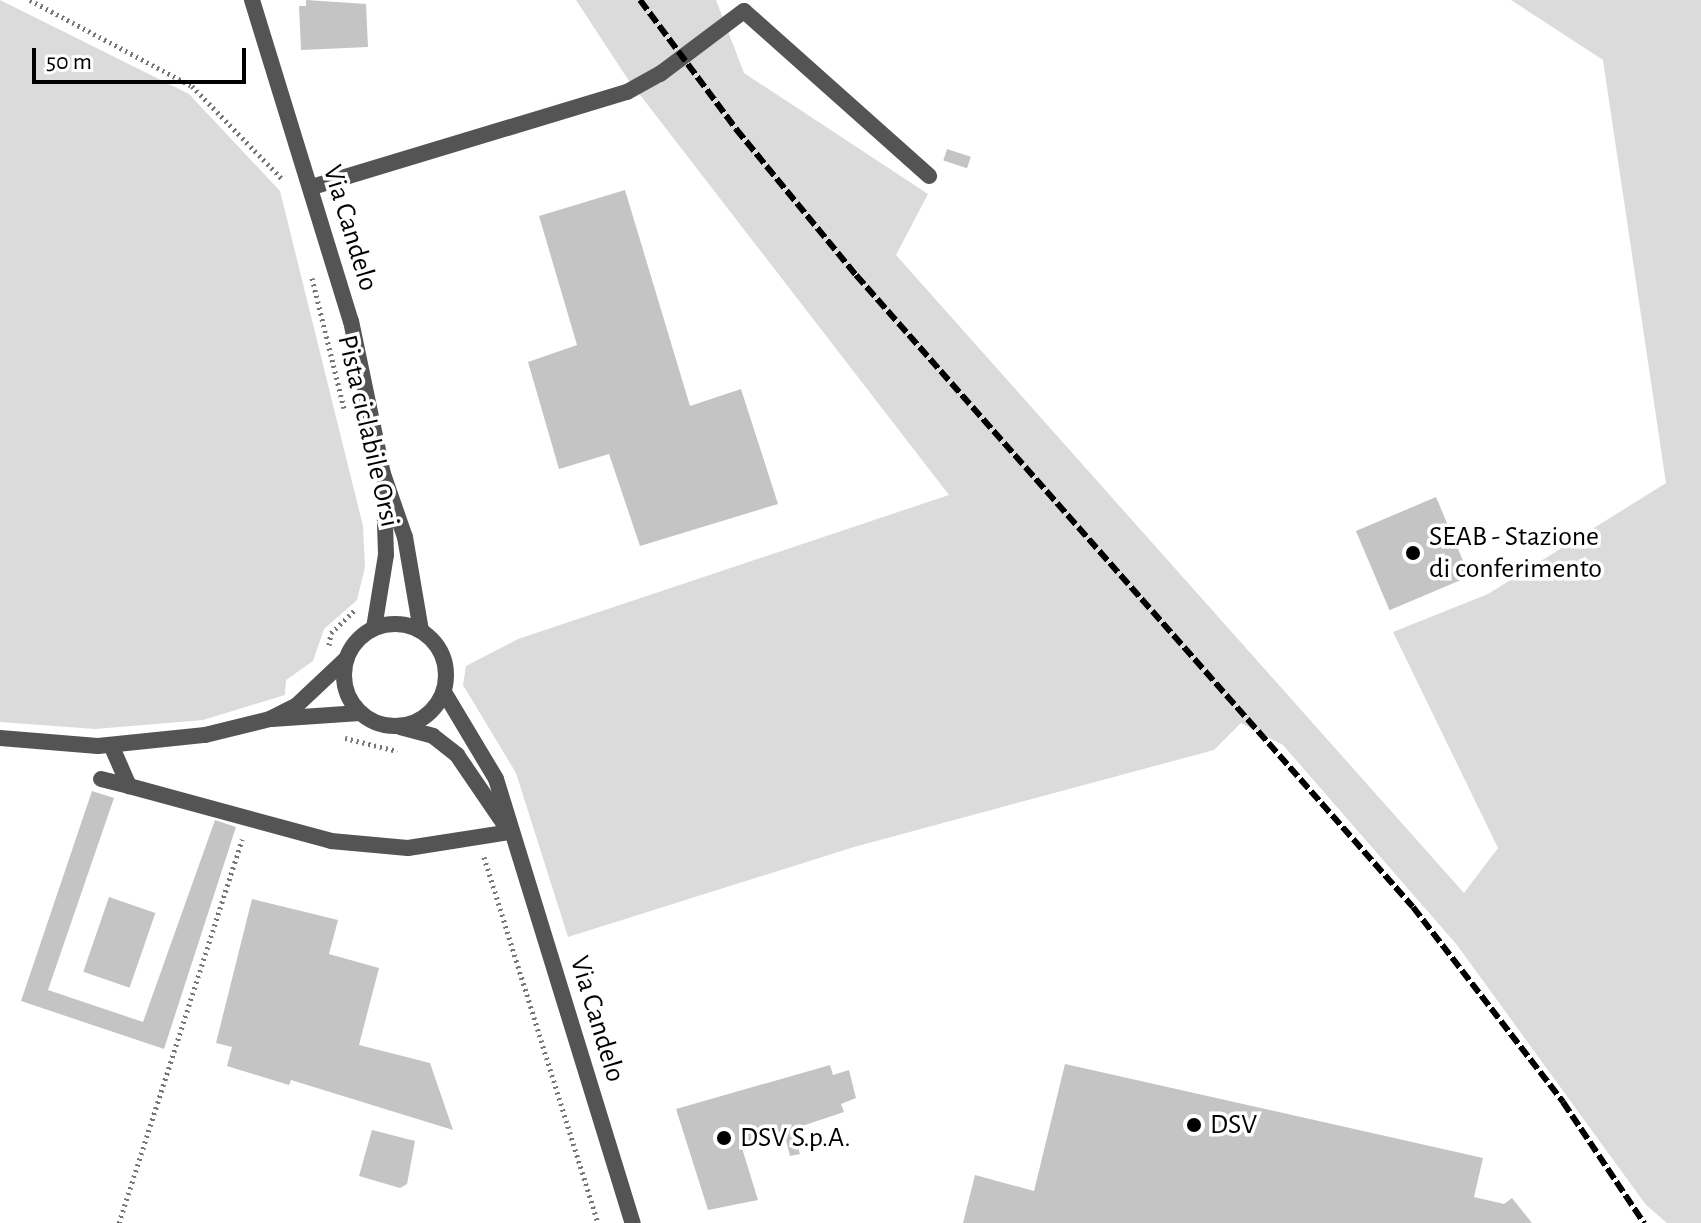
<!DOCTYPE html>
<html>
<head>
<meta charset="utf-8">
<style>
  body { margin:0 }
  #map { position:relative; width:1701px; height:1223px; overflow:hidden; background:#fff; font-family:"Alegreya Sans",sans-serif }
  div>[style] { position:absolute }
  .green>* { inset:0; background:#dbdbdb }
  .building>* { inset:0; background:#c4c4c4; transform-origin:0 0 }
  .path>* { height:5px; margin-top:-2.5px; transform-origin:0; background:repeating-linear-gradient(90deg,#767676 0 2px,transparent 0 6px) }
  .minor>* { height:16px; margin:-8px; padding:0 8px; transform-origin:8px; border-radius:8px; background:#545454 }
  .tertiary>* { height:16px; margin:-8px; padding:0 8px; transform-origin:8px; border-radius:8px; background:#545454 }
  .tertiary>.ring { margin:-8px; padding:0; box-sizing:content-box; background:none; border:16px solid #545454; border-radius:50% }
  .rail>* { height:6px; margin-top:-3px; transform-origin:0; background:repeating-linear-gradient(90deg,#000 0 12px,transparent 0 16px) }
  .dots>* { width:22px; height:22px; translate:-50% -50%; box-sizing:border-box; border:4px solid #fff; border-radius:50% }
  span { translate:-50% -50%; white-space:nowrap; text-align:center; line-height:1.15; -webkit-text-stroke:7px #fff; paint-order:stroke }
  .street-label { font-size:28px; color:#000 }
  .poi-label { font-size:28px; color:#000 }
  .left { translate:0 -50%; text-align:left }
  .scale { position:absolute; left:32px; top:48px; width:214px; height:36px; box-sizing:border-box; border:4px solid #000; border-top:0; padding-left:10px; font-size:24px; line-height:28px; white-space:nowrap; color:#000; -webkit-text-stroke:6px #fff; paint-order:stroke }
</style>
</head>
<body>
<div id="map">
  <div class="green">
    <i style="clip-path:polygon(0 0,189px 94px,280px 191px,363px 526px,365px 567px,357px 600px,324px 629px,313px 661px,286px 680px,285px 695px,203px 720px,95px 729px,0 722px)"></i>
    <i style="clip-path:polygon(576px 0,716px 0,744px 73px,928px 194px,896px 255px,1464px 893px,1498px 848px,1393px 632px,1488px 594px,1666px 483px,1603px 60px,1511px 0,1701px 0,1701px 1223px,1667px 1223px,1646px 1205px,1457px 945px,1283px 745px,1241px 723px,1214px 750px,854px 847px,568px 937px,516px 773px,463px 685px,466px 666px,518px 639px,949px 495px,627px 78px)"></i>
  </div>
  <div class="building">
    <i style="clip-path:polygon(306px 0,366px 4px,368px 47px,301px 50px,299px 6px,306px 6px)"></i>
    <i style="left:947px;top:149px;width:25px;height:12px;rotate:18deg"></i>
    <i style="clip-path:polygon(625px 190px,690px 406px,741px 389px,778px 504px,640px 546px,609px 454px,559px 469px,528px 362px,577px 345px,539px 216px)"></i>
    <i style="left:1436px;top:497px;width:86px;height:87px;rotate:67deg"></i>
    <i style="clip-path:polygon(92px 791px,114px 798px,48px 990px,143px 1022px,215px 820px,236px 827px,164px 1049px,21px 1001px)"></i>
    <i style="left:109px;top:897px;width:49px;height:79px;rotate:19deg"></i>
    <i style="clip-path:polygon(252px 899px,338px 920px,329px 954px,379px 968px,359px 1045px,430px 1063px,453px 1130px,291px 1080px,289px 1085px,227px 1066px,232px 1047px,216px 1043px)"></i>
    <i style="clip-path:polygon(1065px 1064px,1483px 1158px,1474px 1197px,1504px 1204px,1512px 1198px,1532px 1223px,963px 1223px,975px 1175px,1034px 1191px)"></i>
    <i style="clip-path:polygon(830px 1065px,833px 1075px,849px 1070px,856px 1098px,841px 1104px,844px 1112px,793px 1129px,800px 1154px,790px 1156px,784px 1132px,741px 1145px,758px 1200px,708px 1210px,676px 1109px)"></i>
    <i style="clip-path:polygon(372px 1130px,415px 1141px,407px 1184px,400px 1188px,359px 1176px)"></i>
  </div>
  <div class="path">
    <i style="left:30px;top:0;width:183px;rotate:28deg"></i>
    <i style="left:192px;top:86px;width:131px;rotate:45.9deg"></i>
    <i style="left:312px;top:278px;width:134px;rotate:76.2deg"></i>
    <i style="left:329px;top:645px;width:12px;rotate:-81deg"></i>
    <i style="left:331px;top:633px;width:33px;rotate:-44deg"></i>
    <i style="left:345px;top:738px;width:54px;rotate:14deg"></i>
    <i style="left:484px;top:857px;width:383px;rotate:72.7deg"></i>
    <i style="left:119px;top:1223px;width:403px;rotate:-72.2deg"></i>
  </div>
  <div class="minor">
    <i style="left:312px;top:187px;width:329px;rotate:-16.8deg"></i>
    <i style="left:627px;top:92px;width:38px;rotate:-29deg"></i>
    <i style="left:660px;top:74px;width:105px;rotate:-36.9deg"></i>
    <i style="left:744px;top:11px;width:248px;rotate:41.7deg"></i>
    <i style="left:272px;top:719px;width:88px;rotate:-3.9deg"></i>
    <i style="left:0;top:738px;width:98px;rotate:4.7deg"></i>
    <i style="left:98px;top:746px;width:108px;rotate:-5.9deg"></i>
    <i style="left:205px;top:735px;width:67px;rotate:-13.8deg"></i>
    <i style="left:270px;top:719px;width:30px;rotate:-27deg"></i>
    <i style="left:297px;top:705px;width:67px;rotate:-43.2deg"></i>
    <i style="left:111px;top:745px;width:45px;rotate:66.3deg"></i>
    <i style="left:129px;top:786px;width:209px;rotate:15.2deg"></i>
    <i style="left:331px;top:841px;width:77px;rotate:5.2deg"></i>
    <i style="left:408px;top:848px;width:103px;rotate:-8.9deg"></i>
    <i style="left:101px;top:779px;width:29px;rotate:14deg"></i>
  </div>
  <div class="tertiary">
    <i style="left:252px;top:0;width:336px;rotate:72.9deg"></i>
    <i style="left:351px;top:321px;width:156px;rotate:78.2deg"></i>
    <i style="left:383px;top:474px;width:67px;rotate:70.8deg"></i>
    <i style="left:405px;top:537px;width:95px;rotate:80.3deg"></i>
    <i class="ring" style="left:344px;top:624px;width:86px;height:86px"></i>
    <i style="left:374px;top:628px;width:74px;rotate:-80.7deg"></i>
    <i style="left:386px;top:555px;width:64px;rotate:-91.8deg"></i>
    <i style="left:444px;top:692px;width:101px;rotate:59.1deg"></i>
    <i style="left:496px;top:779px;width:465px;rotate:72.9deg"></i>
    <i style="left:400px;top:727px;width:34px;rotate:15deg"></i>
    <i style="left:433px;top:736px;width:31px;rotate:38deg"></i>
    <i style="left:457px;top:755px;width:80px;rotate:55.7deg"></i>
  </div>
  <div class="rail">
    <i style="left:640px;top:0;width:161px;rotate:53.3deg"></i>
    <i style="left:736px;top:129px;width:189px;rotate:50.6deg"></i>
    <i style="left:856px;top:275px;width:842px;rotate:48.61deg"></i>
    <i style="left:1413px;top:907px;width:246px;rotate:52.4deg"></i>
    <i style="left:1563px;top:1102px;width:146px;rotate:56.2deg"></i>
  </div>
  <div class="dots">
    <i style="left:1413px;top:553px;background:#000"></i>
    <i style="left:1194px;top:1125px;background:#000"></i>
    <i style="left:724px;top:1138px;background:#000"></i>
  </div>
  <div class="street-label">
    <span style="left:350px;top:228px;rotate:73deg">Via Candelo</span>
    <span style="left:368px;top:431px;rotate:77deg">Pista ciclabile Orsi</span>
    <span style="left:597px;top:1019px;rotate:73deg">Via Candelo</span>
  </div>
  <div class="poi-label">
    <span class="left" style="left:1429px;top:553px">SEAB - Stazione<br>di conferimento</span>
    <span class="left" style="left:1210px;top:1125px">DSV</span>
    <span class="left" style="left:740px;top:1138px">DSV S.p.A.</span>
  </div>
  <div class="scale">50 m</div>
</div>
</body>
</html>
